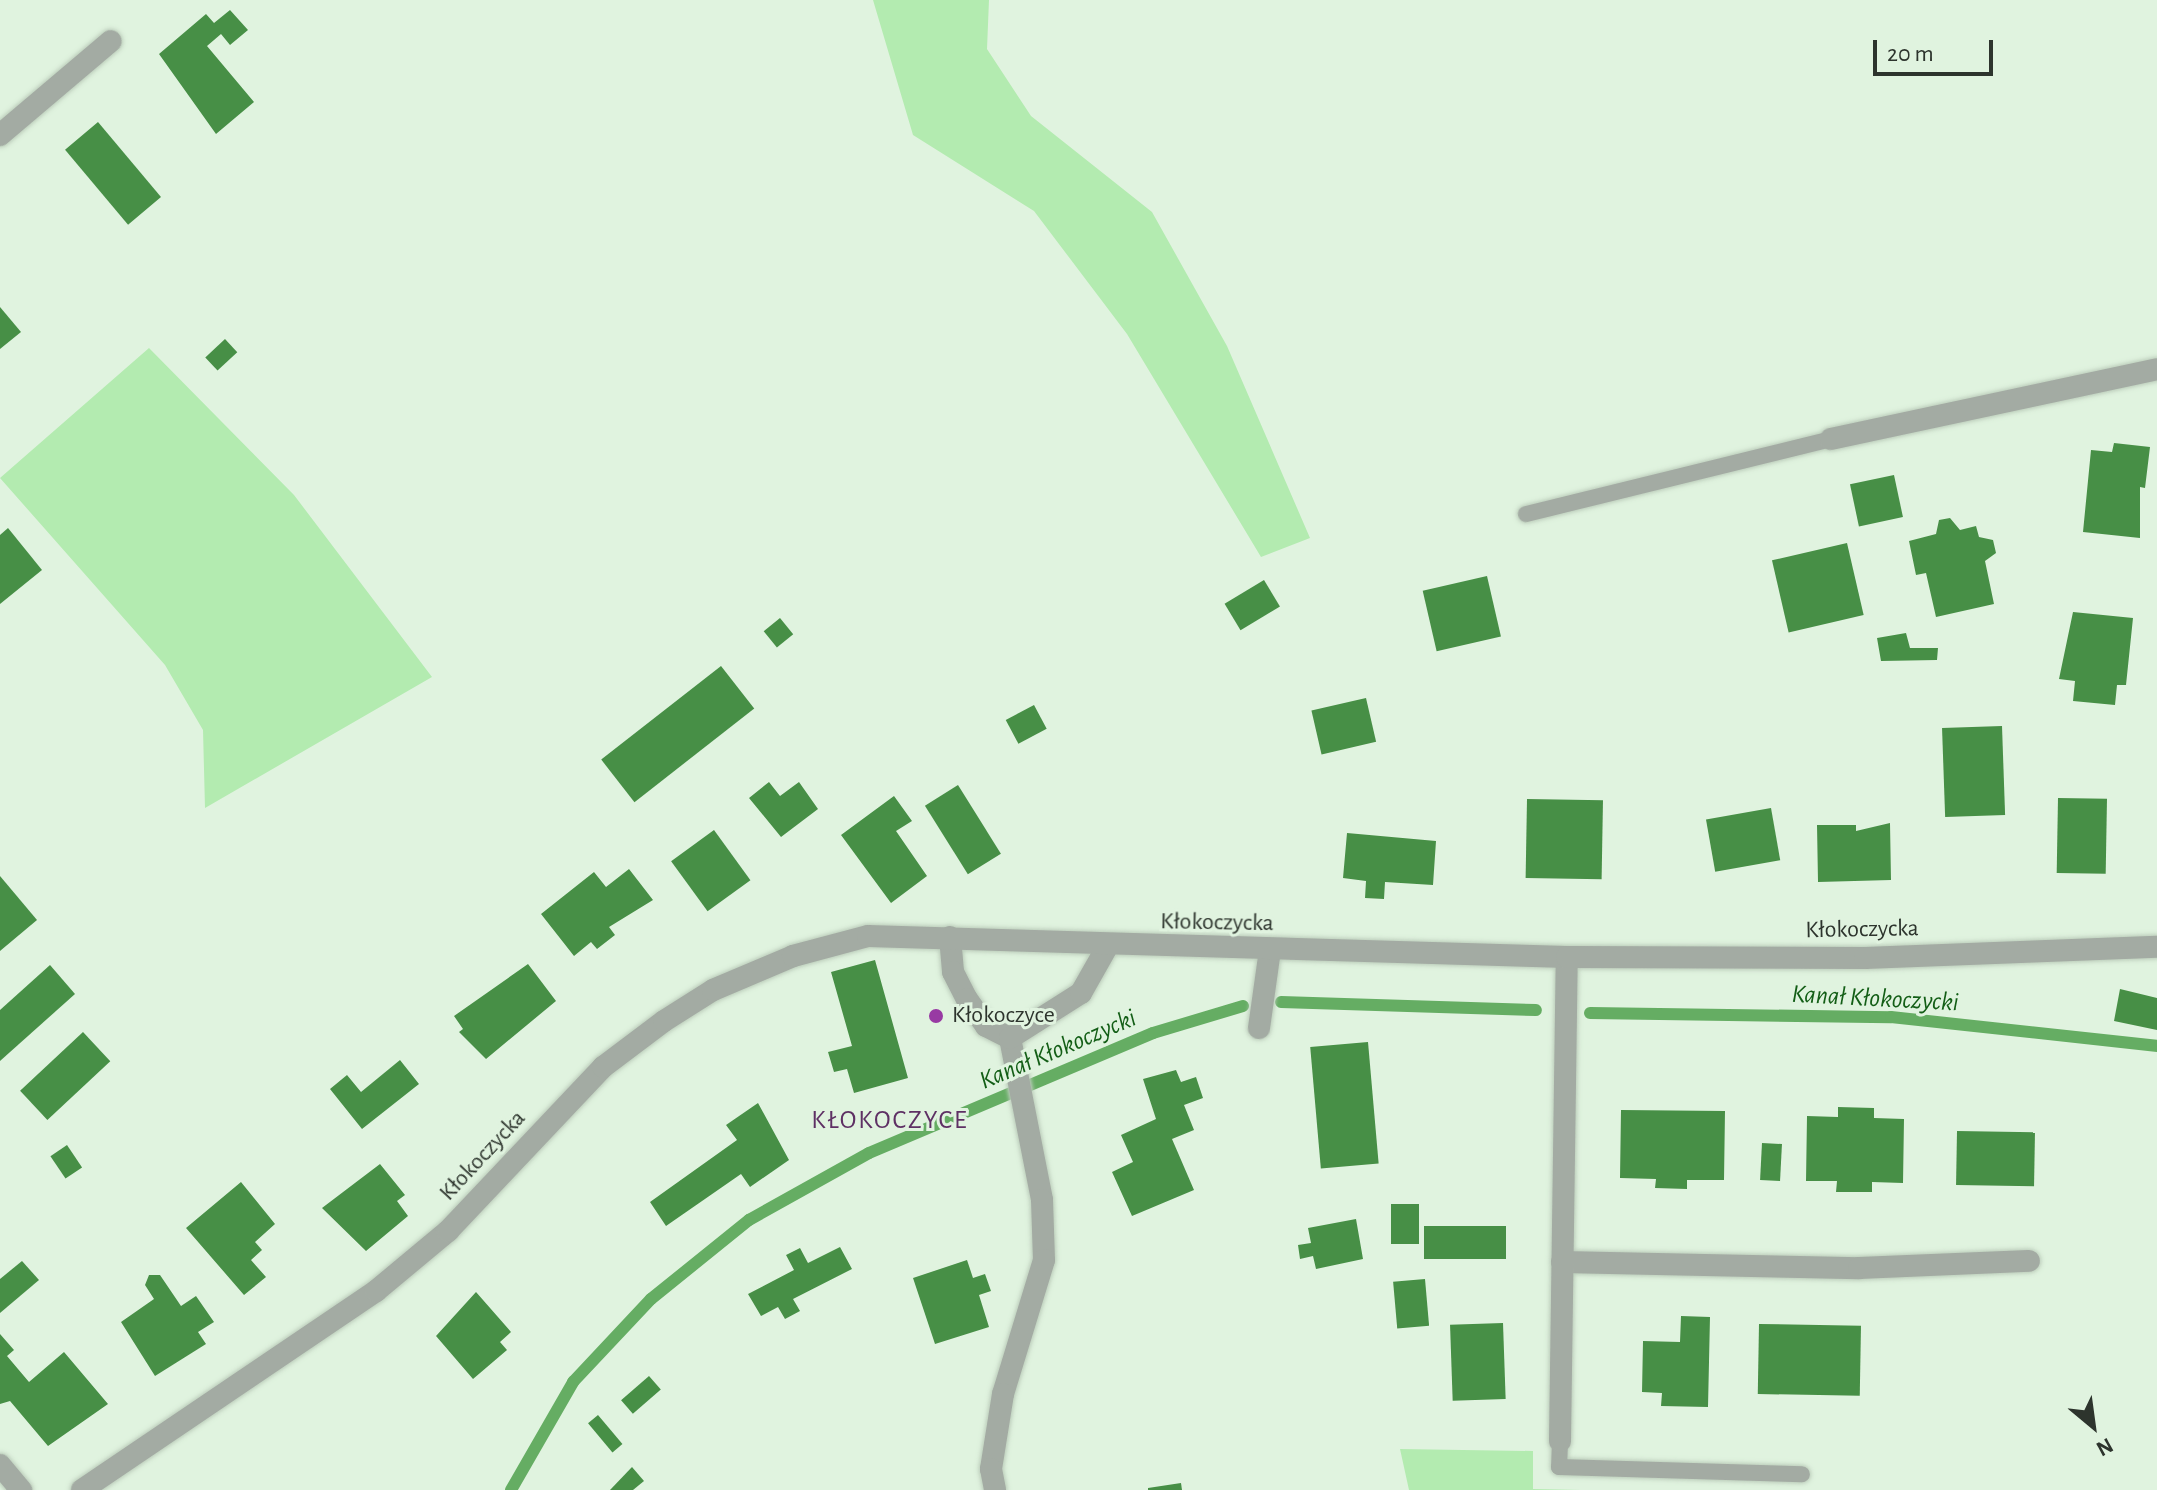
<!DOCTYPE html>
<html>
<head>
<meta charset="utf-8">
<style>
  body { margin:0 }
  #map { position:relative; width:2157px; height:1490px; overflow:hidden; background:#e0f3df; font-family:"Alegreya Sans",sans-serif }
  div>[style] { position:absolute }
  .green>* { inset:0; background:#b3ebb0 }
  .stream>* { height:12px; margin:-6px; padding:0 6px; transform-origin:6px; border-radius:6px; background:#65ad63 }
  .building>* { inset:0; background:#478f46; transform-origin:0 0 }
  .roads { filter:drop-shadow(0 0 2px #bccdbb) drop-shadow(0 0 2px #bccdbb) }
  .service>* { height:16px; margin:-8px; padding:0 8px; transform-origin:8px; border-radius:8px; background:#a3aba3 }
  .minor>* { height:22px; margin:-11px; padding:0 11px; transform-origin:11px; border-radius:11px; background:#a3aba3 }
  .dots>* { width:22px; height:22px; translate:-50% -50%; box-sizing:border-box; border:4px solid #e0f3df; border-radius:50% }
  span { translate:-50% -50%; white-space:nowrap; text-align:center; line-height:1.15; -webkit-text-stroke:6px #e0f3df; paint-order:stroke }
  .street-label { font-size:24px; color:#2d342d }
  .poi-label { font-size:24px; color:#2d342d }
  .left { translate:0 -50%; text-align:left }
  .water-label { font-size:26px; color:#135e16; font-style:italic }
  .neighbourhood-label { font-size:26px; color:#5e3064; letter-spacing:2px }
  .north { position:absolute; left:2053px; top:1386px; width:80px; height:80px; -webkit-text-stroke:6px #e0f3df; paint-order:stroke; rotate:151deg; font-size:22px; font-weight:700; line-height:32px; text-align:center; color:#2d342d }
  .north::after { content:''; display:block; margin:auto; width:28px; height:36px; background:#2d342d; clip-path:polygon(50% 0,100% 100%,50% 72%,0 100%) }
  .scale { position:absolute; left:1873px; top:40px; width:120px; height:36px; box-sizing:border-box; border:4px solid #2d342d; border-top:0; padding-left:10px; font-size:24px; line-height:28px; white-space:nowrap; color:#2d342d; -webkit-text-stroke:6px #e0f3df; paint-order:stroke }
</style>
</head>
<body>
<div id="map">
  <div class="green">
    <i style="clip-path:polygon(873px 0,989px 0,987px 49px,1031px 116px,1152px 212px,1227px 346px,1310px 538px,1261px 557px,1127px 334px,1034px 211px,913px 135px)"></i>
    <i style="clip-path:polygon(149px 348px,294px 495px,432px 677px,205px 808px,203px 730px,165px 665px,0 478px)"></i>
    <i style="clip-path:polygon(1400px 1449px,1533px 1451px,1533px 1489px,1581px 1490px,1409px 1490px)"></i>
  </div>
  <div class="stream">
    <i style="left:1281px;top:1002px;width:255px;rotate:1.8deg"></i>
    <i style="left:1590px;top:1013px;width:301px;rotate:0.8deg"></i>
    <i style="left:1891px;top:1017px;width:268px;rotate:6.2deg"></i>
    <i style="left:511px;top:1490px;width:125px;rotate:-60.1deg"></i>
    <i style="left:573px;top:1382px;width:114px;rotate:-46.8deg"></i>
    <i style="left:651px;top:1299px;width:126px;rotate:-38.9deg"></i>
    <i style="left:749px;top:1220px;width:137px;rotate:-29.2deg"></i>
    <i style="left:869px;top:1153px;width:308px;rotate:-22.9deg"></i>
    <i style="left:1153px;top:1033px;width:94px;rotate:-16.7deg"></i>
  </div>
  <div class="building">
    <i style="clip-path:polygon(230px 10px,248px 30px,230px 45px,221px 34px,207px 46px,254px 102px,216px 134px,159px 54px,206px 14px,214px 23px)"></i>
    <i style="left:98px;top:122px;width:98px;height:43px;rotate:50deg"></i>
    <i style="clip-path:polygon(0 307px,21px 332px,0 349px)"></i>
    <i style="left:225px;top:339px;width:18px;height:27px;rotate:47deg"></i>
    <i style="clip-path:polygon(2114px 443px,2150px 447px,2145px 488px,2140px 487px,2140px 538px,2083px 532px,2091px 450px,2112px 452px)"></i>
    <i style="left:1894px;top:475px;width:43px;height:45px;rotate:78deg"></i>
    <i style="clip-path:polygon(1950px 518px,1960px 530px,1976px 526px,1979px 537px,1993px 540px,1996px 553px,1985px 561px,1994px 604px,1936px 617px,1926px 573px,1916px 575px,1909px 541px,1936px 534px,1939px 520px)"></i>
    <i style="clip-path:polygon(8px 528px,42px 570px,0 604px,0 535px)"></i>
    <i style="left:1847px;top:543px;width:74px;height:77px;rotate:77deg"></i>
    <i style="left:1487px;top:576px;width:62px;height:66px;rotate:77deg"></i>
    <i style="left:1264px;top:580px;width:31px;height:46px;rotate:59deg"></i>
    <i style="clip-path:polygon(2073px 612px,2133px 618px,2126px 685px,2117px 685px,2115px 705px,2073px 701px,2075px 681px,2059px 679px)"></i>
    <i style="left:780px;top:618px;width:21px;height:21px;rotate:51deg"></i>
    <i style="clip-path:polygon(1906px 633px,1910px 648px,1938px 648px,1937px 660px,1881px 661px,1877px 638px)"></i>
    <i style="left:721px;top:666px;width:54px;height:152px;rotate:52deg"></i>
    <i style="left:1366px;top:698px;width:45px;height:56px;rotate:77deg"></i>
    <i style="left:1034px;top:705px;width:27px;height:32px;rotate:62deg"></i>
    <i style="left:2002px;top:726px;width:89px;height:60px;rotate:88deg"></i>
    <i style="clip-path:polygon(769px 782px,780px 796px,799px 782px,818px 809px,781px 837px,749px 798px)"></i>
    <i style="left:958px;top:785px;width:81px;height:39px;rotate:58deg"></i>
    <i style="clip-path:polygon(894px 796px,912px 821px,896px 831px,927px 876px,891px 903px,841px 835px)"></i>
    <i style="left:2058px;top:798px;width:49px;height:75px;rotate:1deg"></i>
    <i style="left:1527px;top:799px;width:76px;height:79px;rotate:1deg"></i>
    <i style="left:1771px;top:808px;width:53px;height:66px;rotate:80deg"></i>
    <i style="clip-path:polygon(1890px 823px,1891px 880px,1818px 882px,1817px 825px,1856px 825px,1856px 831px)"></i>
    <i style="left:714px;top:830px;width:62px;height:53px;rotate:54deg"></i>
    <i style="clip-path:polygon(1347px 833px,1436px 841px,1433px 885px,1385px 882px,1384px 899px,1365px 898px,1366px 881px,1343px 878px)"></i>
    <i style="clip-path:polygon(629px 869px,653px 900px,609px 927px,615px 935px,597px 949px,591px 942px,574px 956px,541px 914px,594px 872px,606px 887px)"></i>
    <i style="clip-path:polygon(0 876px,37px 920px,0 951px)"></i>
    <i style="clip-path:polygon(875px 960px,908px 1078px,854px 1093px,847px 1069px,834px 1072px,828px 1052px,852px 1046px,831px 972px)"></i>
    <i style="clip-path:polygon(528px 964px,556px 1001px,486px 1059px,459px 1032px,463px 1029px,454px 1016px)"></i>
    <i style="clip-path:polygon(50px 965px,75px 994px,0 1061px,0 1010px)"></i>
    <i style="clip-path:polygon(2120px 989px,2157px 998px,2157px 1030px,2114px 1021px)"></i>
    <i style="left:83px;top:1032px;width:40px;height:86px;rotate:47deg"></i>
    <i style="left:1368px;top:1042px;width:122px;height:58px;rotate:85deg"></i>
    <i style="clip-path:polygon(400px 1060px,419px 1084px,362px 1129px,330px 1089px,347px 1075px,361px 1092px)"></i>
    <i style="clip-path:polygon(1176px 1070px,1181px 1082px,1196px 1077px,1203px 1098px,1184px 1105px,1194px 1130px,1172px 1139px,1194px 1190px,1132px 1216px,1112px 1172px,1133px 1162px,1121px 1135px,1156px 1119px,1143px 1079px)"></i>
    <i style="clip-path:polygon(758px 1103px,789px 1160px,750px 1187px,741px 1174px,666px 1226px,650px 1202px,737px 1140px,726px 1125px)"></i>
    <i style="clip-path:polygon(1838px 1107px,1874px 1108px,1874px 1118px,1904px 1119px,1903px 1183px,1872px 1182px,1872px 1192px,1836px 1192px,1837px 1181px,1806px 1181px,1807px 1116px,1838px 1117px)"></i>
    <i style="clip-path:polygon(1621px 1110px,1725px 1111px,1724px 1180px,1687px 1180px,1687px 1189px,1655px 1188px,1656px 1179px,1620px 1178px)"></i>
    <i style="left:1957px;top:1131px;width:78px;height:54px;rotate:1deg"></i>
    <i style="left:1762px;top:1143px;width:20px;height:37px;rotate:3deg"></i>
    <i style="left:67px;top:1145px;width:27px;height:20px;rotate:56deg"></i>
    <i style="clip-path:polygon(380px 1164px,405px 1195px,397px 1201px,408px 1216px,366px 1251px,322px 1208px)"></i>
    <i style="clip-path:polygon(241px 1182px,275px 1224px,255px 1242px,262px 1250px,251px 1260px,266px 1277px,244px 1295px,186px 1228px)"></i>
    <i style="left:1391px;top:1204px;width:28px;height:40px"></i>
    <i style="clip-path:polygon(1356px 1219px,1363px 1259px,1316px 1269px,1313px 1256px,1300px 1259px,1298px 1245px,1311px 1243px,1308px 1228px)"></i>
    <i style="left:1506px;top:1226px;width:33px;height:82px;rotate:90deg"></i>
    <i style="clip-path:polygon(840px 1247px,852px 1269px,793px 1299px,800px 1311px,785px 1319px,778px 1307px,761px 1316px,748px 1294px,794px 1270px,786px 1255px,800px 1248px,808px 1263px)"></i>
    <i style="clip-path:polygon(967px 1260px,973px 1278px,985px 1274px,991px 1291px,979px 1295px,989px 1327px,935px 1344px,913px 1278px)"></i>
    <i style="clip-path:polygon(22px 1261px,39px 1280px,0 1313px,0 1279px)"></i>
    <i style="clip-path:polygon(149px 1275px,160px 1275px,181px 1306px,196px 1296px,214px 1322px,198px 1332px,206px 1344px,155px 1376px,121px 1322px,154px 1299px,145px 1285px)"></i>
    <i style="left:1425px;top:1279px;width:47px;height:32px;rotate:85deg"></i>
    <i style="clip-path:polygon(476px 1292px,511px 1332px,500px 1342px,507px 1350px,473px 1379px,436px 1336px)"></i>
    <i style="clip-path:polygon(1681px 1316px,1710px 1317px,1708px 1407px,1661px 1406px,1662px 1393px,1642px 1392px,1643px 1341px,1680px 1342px)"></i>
    <i style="left:1503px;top:1323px;width:76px;height:53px;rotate:88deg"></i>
    <i style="left:1759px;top:1324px;width:102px;height:70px;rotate:1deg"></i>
    <i style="clip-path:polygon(0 1334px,14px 1350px,7px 1356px,29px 1382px,64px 1352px,108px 1404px,48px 1446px,10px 1401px,0 1404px)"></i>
    <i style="left:649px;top:1376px;width:18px;height:37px;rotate:49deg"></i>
    <i style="left:598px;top:1415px;width:38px;height:13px;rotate:50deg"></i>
    <i style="clip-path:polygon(632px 1467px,644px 1481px,633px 1490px,610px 1490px)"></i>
    <i style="clip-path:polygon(1181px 1483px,1182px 1490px,1148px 1490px,1148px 1488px)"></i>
  </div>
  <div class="roads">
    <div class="service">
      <i style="left:1526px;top:514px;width:314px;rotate:-13.8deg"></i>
      <i style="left:1560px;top:1441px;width:26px;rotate:92deg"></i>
      <i style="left:1559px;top:1467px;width:243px;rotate:1.7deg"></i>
    </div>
    <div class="minor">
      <i style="left:0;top:135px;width:145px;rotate:-40.3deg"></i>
      <i style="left:1831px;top:439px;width:333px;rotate:-12.1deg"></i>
      <i style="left:950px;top:937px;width:35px;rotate:85deg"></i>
      <i style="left:953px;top:972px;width:30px;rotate:63deg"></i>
      <i style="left:967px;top:999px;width:33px;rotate:55deg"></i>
      <i style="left:986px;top:1026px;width:27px;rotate:27deg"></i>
      <i style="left:1010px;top:1038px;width:165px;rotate:78.8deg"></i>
      <i style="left:1042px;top:1200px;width:60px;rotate:88.1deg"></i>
      <i style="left:1044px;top:1260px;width:140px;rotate:107deg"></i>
      <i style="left:1003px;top:1394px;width:76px;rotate:99.1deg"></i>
      <i style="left:991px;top:1469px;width:21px;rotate:79deg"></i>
      <i style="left:1259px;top:1028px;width:79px;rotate:-82deg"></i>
      <i style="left:1010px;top:1038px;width:84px;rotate:-32.4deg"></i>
      <i style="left:1081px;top:993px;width:53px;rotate:-60.5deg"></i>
      <i style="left:1562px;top:1262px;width:297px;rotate:1.2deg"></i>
      <i style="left:1859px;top:1268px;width:170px;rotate:-2.4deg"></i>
      <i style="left:1560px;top:1441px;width:484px;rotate:-89.2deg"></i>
      <i style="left:0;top:1465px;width:33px;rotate:50deg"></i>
      <i style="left:82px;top:1490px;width:355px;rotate:-34.1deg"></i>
      <i style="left:376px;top:1291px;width:94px;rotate:-39.8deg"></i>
      <i style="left:448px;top:1231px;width:226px;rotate:-46.6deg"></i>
      <i style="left:603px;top:1067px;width:76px;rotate:-37deg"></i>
      <i style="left:664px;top:1021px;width:58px;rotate:-32.3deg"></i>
      <i style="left:713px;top:990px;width:87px;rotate:-23deg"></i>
      <i style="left:793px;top:956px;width:78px;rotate:-14.9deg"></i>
      <i style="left:868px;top:936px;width:699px;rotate:1.72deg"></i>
      <i style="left:1567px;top:957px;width:298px;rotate:0.2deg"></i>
      <i style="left:1865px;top:958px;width:292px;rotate:-2.2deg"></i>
    </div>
  </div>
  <div class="dots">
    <i style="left:936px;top:1016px;background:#983aa3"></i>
  </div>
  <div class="street-label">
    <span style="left:1217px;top:923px;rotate:1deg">Kłokoczycka</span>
    <span style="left:1862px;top:930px;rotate:-1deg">Kłokoczycka</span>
    <span style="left:483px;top:1156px;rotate:-47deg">Kłokoczycka</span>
  </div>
  <div class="poi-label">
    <span class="left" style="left:952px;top:1016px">Kłokoczyce</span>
  </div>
  <div class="water-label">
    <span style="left:1875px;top:999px;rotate:3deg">Kanał Kłokoczycki</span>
    <span style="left:1058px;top:1050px;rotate:-23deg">Kanał Kłokoczycki</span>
  </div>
  <div class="neighbourhood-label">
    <span style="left:890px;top:1121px">KŁOKOCZYCE</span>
  </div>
  <div class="north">N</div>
  <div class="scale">20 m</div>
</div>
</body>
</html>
